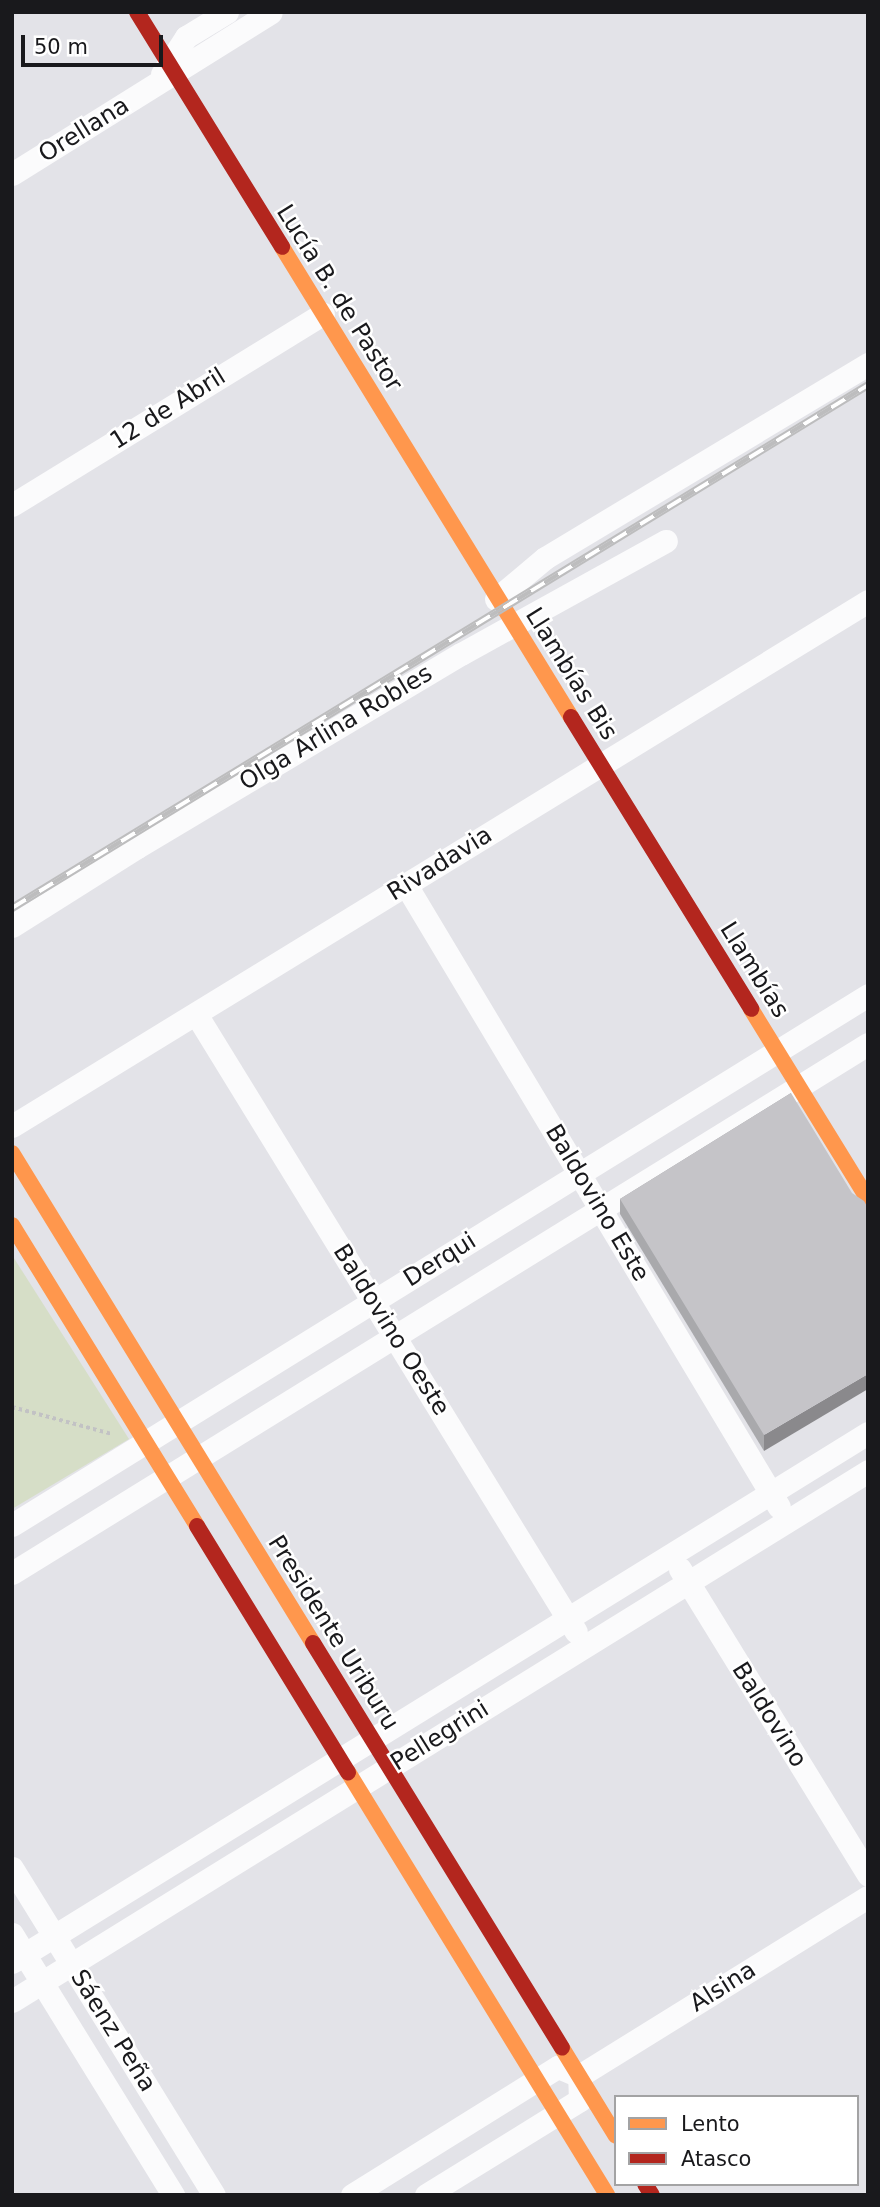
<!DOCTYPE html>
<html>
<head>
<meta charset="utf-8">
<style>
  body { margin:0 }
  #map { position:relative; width:880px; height:2207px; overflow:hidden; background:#e3e3e8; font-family:"DejaVu Sans",sans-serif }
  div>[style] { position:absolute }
  .green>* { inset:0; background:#d6dec7 }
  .path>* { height:3.5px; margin-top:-1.75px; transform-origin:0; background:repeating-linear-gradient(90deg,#c2c2c4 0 3.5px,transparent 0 7px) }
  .street>* { height:23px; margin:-11.5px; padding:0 11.5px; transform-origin:11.5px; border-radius:11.5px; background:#fbfbfc }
  .slow>* { height:16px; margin:-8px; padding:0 8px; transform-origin:8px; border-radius:8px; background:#ff974d }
  .jam>* { height:16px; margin:-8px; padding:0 8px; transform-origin:8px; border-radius:8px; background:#b3261e }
  .rail>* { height:8px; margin-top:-4px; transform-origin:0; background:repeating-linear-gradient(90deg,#fff 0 16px,#bdbdbe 0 32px); box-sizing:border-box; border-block:2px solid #bdbdbe }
  .wall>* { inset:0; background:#a9a9ac }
  .shaded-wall>* { inset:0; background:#8a898c }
  .building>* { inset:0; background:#c5c4c8 }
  span { translate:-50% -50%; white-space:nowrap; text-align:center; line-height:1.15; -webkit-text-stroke:5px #fff; paint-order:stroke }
  .street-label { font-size:24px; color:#19191c }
  .frame { position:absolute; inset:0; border:14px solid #19191c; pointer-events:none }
  .legend { position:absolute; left:614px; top:2095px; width:245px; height:91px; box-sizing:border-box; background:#fff; border:2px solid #a3a3a4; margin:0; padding:9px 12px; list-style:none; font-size:21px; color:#19191c }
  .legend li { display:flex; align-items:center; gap:14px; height:35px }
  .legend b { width:35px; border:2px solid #a3a3a4 }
  .scale { position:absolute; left:21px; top:35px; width:142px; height:32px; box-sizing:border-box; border:4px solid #19191c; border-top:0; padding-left:9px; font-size:21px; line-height:24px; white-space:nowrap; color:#19191c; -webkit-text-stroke:5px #fff; paint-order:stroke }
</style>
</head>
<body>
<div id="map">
  <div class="green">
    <i style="clip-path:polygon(12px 1255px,129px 1439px,12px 1509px)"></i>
  </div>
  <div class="path">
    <i style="left:12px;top:1407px;width:104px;rotate:15.1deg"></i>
  </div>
  <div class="street">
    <i style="left:162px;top:74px;width:44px;rotate:-57deg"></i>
    <i style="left:186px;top:37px;width:48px;rotate:-31.4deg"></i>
    <i style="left:12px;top:174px;width:305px;rotate:-32deg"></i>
    <i style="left:12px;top:505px;width:365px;rotate:-31.6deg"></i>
    <i style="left:496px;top:599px;width:64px;rotate:-39.9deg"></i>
    <i style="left:545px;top:558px;width:377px;rotate:-31deg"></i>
    <i style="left:406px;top:885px;width:725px;rotate:59.05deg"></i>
    <i style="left:12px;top:926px;width:148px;rotate:-32.3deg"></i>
    <i style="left:137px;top:847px;width:377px;rotate:-30.8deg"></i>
    <i style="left:461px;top:654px;width:234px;rotate:-28.9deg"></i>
    <i style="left:196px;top:1014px;width:725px;rotate:58.41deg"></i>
    <i style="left:12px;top:1126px;width:1004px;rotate:-31.52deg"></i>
    <i style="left:12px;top:1525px;width:1007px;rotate:-31.76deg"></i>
    <i style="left:680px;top:1569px;width:359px;rotate:58.4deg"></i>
    <i style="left:12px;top:1573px;width:1006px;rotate:-31.72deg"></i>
    <i style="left:12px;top:1868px;width:384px;rotate:58.3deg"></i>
    <i style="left:12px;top:1934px;width:307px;rotate:58.3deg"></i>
    <i style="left:12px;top:1962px;width:1006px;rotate:-31.72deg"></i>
    <i style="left:12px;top:2001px;width:1007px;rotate:-31.76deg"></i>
    <i style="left:579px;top:2076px;width:340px;rotate:-31.8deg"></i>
    <i style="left:352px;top:2195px;width:243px;rotate:-31.9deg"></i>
    <i style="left:558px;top:2067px;width:23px;rotate:23deg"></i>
    <i style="left:426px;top:2195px;width:181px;rotate:-31.7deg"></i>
    <i style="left:580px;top:2100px;width:24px;rotate:-92deg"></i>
  </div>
  <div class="slow">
    <i style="left:282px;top:247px;width:552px;rotate:58.41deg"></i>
    <i style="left:751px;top:1009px;width:223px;rotate:58.4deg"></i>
    <i style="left:12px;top:1153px;width:575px;rotate:58.44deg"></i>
    <i style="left:12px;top:1225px;width:353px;rotate:58.4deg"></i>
    <i style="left:348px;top:1772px;width:496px;rotate:58.5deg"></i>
    <i style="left:562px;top:2048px;width:103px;rotate:58.5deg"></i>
  </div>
  <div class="jam">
    <i style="left:137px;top:12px;width:276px;rotate:58.3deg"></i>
    <i style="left:571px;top:717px;width:343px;rotate:58.3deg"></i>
    <i style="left:197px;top:1526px;width:289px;rotate:58.5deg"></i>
    <i style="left:313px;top:1643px;width:475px;rotate:58.4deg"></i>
    <i style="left:645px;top:2184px;width:13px;rotate:58deg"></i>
  </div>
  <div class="rail">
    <i style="left:12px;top:908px;width:1003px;rotate:-31.42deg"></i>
  </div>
  <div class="wall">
    <i style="clip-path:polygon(791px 1093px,764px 1451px,620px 1214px,620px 1199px)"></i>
  </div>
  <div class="shaded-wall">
    <i style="clip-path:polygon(868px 1374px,868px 1389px,764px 1451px,764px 1435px)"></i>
  </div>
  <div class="building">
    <i style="clip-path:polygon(791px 1093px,852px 1193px,864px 1201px,868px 1208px,868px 1374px,764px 1435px,620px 1199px)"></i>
  </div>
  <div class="street-label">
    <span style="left:84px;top:130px;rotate:-32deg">Orellana</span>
    <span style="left:339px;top:298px;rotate:58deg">Lucía B. de Pastor</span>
    <span style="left:168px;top:409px;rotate:-32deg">12 de Abril</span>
    <span style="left:571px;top:674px;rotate:58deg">Llambías Bis</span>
    <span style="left:336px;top:728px;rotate:-31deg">Olga Arlina Robles</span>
    <span style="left:440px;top:864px;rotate:-32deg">Rivadavia</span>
    <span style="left:754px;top:970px;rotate:58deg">Llambías</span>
    <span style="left:597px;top:1203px;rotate:59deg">Baldovino Este</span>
    <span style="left:440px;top:1260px;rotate:-32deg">Derqui</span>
    <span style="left:391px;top:1330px;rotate:58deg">Baldovino Oeste</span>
    <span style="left:333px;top:1633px;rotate:58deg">Presidente Uriburu</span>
    <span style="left:769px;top:1715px;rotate:58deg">Baldovino</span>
    <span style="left:440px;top:1736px;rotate:-32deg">Pellegrini</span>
    <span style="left:723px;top:1987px;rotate:-32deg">Alsina</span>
    <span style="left:113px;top:2031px;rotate:58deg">Sáenz Peña</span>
  </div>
  <div class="frame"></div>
  <ul class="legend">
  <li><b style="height:9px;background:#ff974d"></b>Lento</li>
  <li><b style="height:9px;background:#b3261e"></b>Atasco</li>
  </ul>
  <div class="scale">50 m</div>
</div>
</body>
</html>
